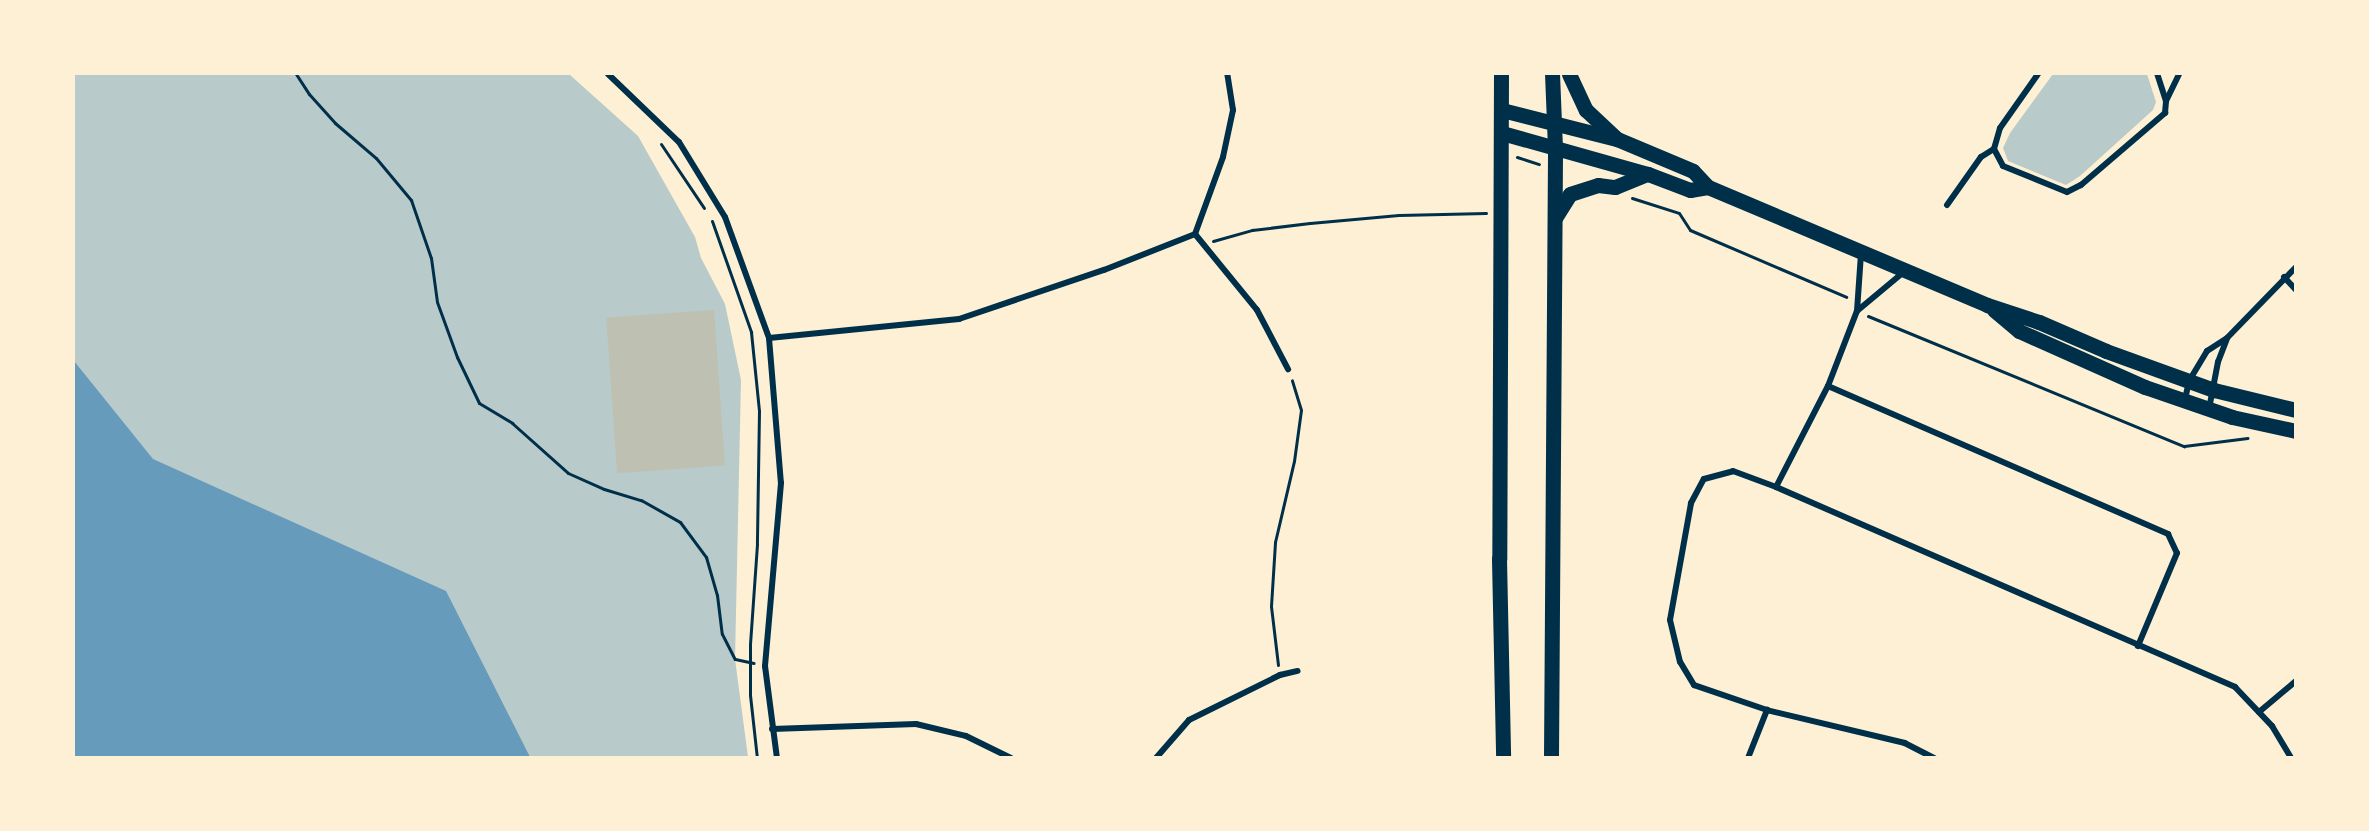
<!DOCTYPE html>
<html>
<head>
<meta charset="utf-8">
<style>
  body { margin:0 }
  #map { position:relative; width:2369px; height:831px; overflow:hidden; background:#fdf0d5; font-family:"Roboto Serif",serif }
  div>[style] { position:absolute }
  .green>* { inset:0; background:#b9caca }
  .water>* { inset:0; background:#669bbc }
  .building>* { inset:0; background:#bec0b2; transform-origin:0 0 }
  .path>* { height:3px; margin:-1.5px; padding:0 1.5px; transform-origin:1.5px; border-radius:1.5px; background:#003049 }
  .minor>* { height:6px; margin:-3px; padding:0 3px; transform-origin:3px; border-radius:3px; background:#003049 }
  .primary>* { height:15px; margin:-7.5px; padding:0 7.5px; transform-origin:7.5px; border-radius:7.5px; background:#003049 }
  .trunk>* { height:15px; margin:-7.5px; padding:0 7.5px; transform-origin:7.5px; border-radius:7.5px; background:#003049 }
  span { translate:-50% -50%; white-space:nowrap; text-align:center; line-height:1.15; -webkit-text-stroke:4.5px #fdf0d5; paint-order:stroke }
  .frame { position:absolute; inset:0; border:75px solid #fdf0d5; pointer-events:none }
</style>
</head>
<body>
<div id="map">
  <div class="green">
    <i style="clip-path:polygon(74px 74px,569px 74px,638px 136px,695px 237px,701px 258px,725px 304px,741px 380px,735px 659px,748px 757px,74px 757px)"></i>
    <i style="clip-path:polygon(2053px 74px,2147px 74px,2156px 102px,2153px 110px,2080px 176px,2066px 185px,2008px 161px,2003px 148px,2010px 133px)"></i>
  </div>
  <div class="water">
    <i style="clip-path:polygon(74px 361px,153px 459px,446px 591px,530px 757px,74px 757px)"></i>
  </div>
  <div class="building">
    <i style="left:714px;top:310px;width:156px;height:108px;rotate:86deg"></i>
  </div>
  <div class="path">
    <i style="left:296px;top:74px;width:24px;rotate:57deg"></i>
    <i style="left:309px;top:94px;width:39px;rotate:48deg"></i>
    <i style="left:335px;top:123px;width:54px;rotate:40.5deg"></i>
    <i style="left:376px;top:158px;width:55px;rotate:50.2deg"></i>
    <i style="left:411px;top:200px;width:61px;rotate:71deg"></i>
    <i style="left:431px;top:258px;width:44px;rotate:82.2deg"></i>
    <i style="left:437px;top:302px;width:59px;rotate:70deg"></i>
    <i style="left:457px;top:357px;width:51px;rotate:64.4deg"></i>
    <i style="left:479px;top:403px;width:39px;rotate:31deg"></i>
    <i style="left:512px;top:423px;width:75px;rotate:41.8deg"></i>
    <i style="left:568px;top:473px;width:39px;rotate:24deg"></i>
    <i style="left:604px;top:489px;width:39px;rotate:17deg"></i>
    <i style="left:641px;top:500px;width:45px;rotate:29.4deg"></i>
    <i style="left:680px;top:522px;width:44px;rotate:53.4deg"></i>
    <i style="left:706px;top:557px;width:40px;rotate:74deg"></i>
    <i style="left:717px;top:595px;width:39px;rotate:83deg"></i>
    <i style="left:722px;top:634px;width:28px;rotate:63deg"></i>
    <i style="left:735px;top:659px;width:19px;rotate:12deg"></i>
    <i style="left:661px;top:144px;width:77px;rotate:56.1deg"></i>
    <i style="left:1517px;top:157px;width:23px;rotate:18deg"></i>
    <i style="left:1632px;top:198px;width:49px;rotate:17.7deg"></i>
    <i style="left:1679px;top:213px;width:20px;rotate:57deg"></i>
    <i style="left:1690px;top:230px;width:170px;rotate:23.2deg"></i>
    <i style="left:712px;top:221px;width:118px;rotate:70.6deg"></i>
    <i style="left:751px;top:332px;width:79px;rotate:84.2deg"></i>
    <i style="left:759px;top:411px;width:133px;rotate:90.9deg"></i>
    <i style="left:757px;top:544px;width:100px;rotate:94deg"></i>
    <i style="left:750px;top:644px;width:51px;rotate:90deg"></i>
    <i style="left:750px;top:695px;width:63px;rotate:83.7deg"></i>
    <i style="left:1213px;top:241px;width:41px;rotate:-15.8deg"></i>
    <i style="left:1252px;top:230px;width:58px;rotate:-6.9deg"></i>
    <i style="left:1310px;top:223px;width:89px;rotate:-5.1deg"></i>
    <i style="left:1399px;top:215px;width:87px;rotate:-1.3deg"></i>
    <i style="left:1868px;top:316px;width:342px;rotate:22.4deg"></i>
    <i style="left:2184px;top:446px;width:64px;rotate:-7.2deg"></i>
    <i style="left:1278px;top:665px;width:59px;rotate:-96.8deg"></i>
    <i style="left:1271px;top:606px;width:64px;rotate:-86.4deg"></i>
    <i style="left:1275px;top:542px;width:83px;rotate:-76.8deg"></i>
    <i style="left:1294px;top:461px;width:51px;rotate:-82.2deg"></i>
    <i style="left:1301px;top:410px;width:31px;rotate:-107deg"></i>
  </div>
  <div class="minor">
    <i style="left:608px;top:74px;width:98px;rotate:43.8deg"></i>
    <i style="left:679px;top:142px;width:88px;rotate:58.5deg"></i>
    <i style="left:725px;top:217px;width:129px;rotate:70deg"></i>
    <i style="left:769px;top:338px;width:145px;rotate:85.3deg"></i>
    <i style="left:781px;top:483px;width:184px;rotate:95deg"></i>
    <i style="left:765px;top:666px;width:93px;rotate:82.6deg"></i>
    <i style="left:2038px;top:74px;width:66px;rotate:125.1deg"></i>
    <i style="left:2000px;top:128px;width:22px;rotate:106deg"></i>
    <i style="left:1994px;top:149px;width:19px;rotate:62deg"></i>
    <i style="left:2003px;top:166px;width:69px;rotate:22.1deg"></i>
    <i style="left:2067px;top:192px;width:16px;rotate:-27deg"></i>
    <i style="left:2081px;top:185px;width:111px;rotate:-40.6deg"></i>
    <i style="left:2165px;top:113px;width:12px;rotate:-85deg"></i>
    <i style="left:2166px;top:101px;width:28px;rotate:-108deg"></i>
    <i style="left:2166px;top:101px;width:30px;rotate:-64deg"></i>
    <i style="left:1947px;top:205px;width:59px;rotate:-54.7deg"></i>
    <i style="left:1981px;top:157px;width:15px;rotate:-32deg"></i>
    <i style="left:1195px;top:234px;width:98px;rotate:50.8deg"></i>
    <i style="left:1257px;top:310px;width:67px;rotate:62.3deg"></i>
    <i style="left:2284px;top:277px;width:18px;rotate:47deg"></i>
    <i style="left:1857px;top:311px;width:62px;rotate:-39.8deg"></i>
    <i style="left:769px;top:338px;width:191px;rotate:-5.7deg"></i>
    <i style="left:959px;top:319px;width:153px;rotate:-18.7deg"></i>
    <i style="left:1104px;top:270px;width:98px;rotate:-21.6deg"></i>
    <i style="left:1195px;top:234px;width:82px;rotate:-70deg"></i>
    <i style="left:1223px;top:157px;width:48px;rotate:-78deg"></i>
    <i style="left:1233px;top:110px;width:36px;rotate:-99deg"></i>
    <i style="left:1828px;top:386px;width:371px;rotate:23.5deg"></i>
    <i style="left:2168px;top:534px;width:21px;rotate:65deg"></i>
    <i style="left:2177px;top:553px;width:101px;rotate:112.8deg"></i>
    <i style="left:2185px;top:399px;width:18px;rotate:-77deg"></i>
    <i style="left:2189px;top:381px;width:35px;rotate:-59deg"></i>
    <i style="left:2207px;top:351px;width:24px;rotate:-33deg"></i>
    <i style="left:2227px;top:338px;width:99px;rotate:-45.8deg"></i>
    <i style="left:2209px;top:409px;width:48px;rotate:-79.2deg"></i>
    <i style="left:2218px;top:362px;width:25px;rotate:-69deg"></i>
    <i style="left:1776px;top:487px;width:114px;rotate:-62.8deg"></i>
    <i style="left:1828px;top:386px;width:80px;rotate:-68.9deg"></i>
    <i style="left:1857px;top:311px;width:57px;rotate:-86deg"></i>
    <i style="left:2259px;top:712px;width:48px;rotate:-40deg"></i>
    <i style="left:772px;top:729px;width:144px;rotate:-2deg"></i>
    <i style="left:916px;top:724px;width:51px;rotate:13.5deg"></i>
    <i style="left:966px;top:736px;width:50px;rotate:26.1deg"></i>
    <i style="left:1156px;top:758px;width:50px;rotate:-49deg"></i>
    <i style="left:1189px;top:720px;width:102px;rotate:-26.3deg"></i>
    <i style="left:1280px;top:675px;width:18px;rotate:-13deg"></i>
    <i style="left:1748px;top:758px;width:52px;rotate:-68.4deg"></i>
    <i style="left:1934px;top:758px;width:33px;rotate:-153deg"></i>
    <i style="left:1905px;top:743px;width:142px;rotate:-166.6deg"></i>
    <i style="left:1767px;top:710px;width:77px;rotate:-161.1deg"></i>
    <i style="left:1694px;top:685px;width:27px;rotate:-121deg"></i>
    <i style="left:1680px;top:662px;width:43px;rotate:-103.4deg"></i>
    <i style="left:1670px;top:620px;width:119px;rotate:-79.8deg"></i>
    <i style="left:1691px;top:503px;width:27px;rotate:-62deg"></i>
    <i style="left:1704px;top:479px;width:30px;rotate:-15deg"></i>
    <i style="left:1733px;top:471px;width:46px;rotate:20.4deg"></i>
    <i style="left:1776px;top:487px;width:501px;rotate:23.54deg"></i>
    <i style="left:2235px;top:687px;width:54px;rotate:46.5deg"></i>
    <i style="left:2272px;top:726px;width:37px;rotate:59deg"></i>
  </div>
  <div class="primary">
    <i style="left:1502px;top:110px;width:119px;rotate:14.2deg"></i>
    <i style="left:1617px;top:139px;width:82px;rotate:22.8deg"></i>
    <i style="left:1693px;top:171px;width:22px;rotate:47deg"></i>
    <i style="left:1708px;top:187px;width:303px;rotate:22.9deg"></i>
    <i style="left:1987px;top:305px;width:55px;rotate:18.1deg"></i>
    <i style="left:2039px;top:322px;width:73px;rotate:23.4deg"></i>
    <i style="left:2106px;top:351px;width:115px;rotate:19.9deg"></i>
    <i style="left:2214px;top:390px;width:84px;rotate:13.7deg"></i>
    <i style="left:1502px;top:133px;width:152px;rotate:15.7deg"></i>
    <i style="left:1648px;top:174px;width:45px;rotate:20.9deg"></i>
    <i style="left:1690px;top:190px;width:18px;rotate:-9deg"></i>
    <i style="left:1994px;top:310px;width:33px;rotate:40deg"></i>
    <i style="left:2019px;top:331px;width:138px;rotate:24deg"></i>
    <i style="left:2145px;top:387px;width:92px;rotate:19deg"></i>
    <i style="left:2232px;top:417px;width:66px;rotate:12.3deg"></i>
  </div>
  <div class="trunk">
    <i style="left:1501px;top:74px;width:485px;rotate:90.2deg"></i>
    <i style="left:1499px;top:559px;width:199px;rotate:88.8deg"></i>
    <i style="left:1569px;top:74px;width:40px;rotate:65deg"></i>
    <i style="left:1586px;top:110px;width:42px;rotate:43.1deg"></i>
    <i style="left:1555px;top:218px;width:28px;rotate:-58deg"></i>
    <i style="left:1570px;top:194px;width:29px;rotate:-18deg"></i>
    <i style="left:1598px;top:185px;width:17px;rotate:7deg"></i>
    <i style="left:1615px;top:187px;width:35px;rotate:-22deg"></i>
    <i style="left:1551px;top:758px;width:610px;rotate:-89.62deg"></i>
    <i style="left:1555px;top:148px;width:74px;rotate:-92.3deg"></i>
  </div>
  <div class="frame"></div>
</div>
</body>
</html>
